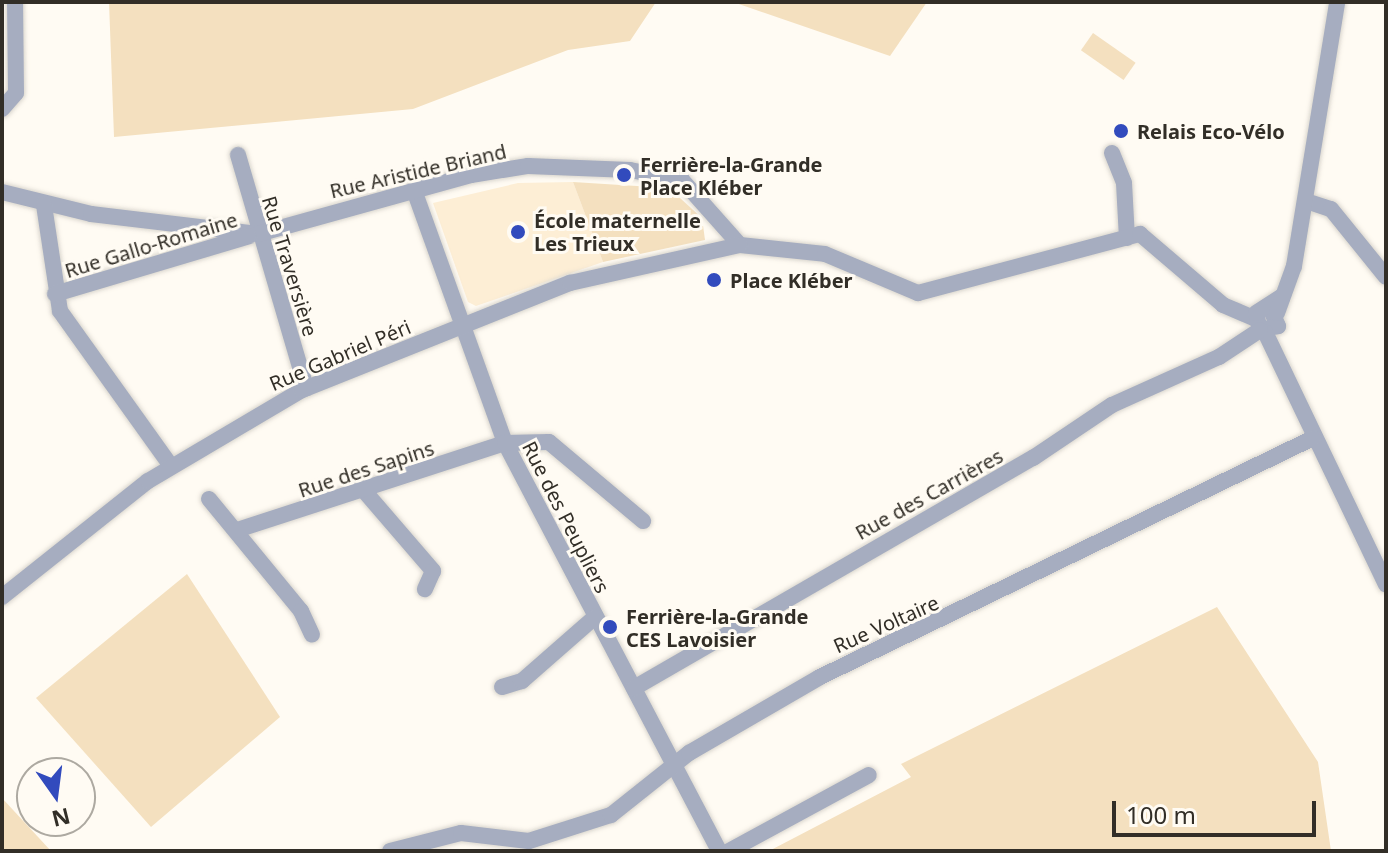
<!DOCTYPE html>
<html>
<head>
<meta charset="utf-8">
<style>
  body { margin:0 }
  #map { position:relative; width:1388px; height:853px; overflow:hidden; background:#fffbf3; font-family:"Noto Sans",sans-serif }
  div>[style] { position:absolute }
  .built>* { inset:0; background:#fdeed5 }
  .green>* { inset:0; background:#f4e0bf; transform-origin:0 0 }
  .roads { filter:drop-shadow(0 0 2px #dad6ce) drop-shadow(0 0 2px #dad6ce) }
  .minor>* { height:16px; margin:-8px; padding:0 8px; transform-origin:8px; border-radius:8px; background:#a6adc0 }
  .dots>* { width:22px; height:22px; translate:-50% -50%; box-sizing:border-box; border:4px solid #fffbf3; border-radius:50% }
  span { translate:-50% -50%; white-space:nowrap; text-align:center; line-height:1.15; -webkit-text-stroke:6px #fffbf3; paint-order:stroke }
  .poi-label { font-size:20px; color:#322e27; font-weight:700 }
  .left { translate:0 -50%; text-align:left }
  .street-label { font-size:20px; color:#322e27 }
  .frame { position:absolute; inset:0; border:4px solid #322e27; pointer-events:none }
  .north { position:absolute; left:16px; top:757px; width:80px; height:80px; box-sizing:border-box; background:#fffbf3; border:2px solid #ada9a1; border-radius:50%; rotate:166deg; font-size:22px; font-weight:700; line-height:32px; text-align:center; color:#322e27 }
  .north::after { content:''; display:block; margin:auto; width:28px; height:36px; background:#324bbd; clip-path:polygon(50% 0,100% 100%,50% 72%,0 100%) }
  .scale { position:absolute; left:1112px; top:801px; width:204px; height:36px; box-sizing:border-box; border:4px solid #322e27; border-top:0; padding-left:10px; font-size:24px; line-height:28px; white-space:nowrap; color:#322e27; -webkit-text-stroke:6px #fffbf3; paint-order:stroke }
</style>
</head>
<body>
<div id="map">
  <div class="built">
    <i style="clip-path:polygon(573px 182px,603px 262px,476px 306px,468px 302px,433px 203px,518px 183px)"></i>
  </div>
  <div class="green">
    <i style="clip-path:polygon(109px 2px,656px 2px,630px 41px,568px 50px,413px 109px,114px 137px)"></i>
    <i style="clip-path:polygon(733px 2px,927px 2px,890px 56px)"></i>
    <i style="left:1093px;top:33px;width:52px;height:21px;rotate:35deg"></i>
    <i style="clip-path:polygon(573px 182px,669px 188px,702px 218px,705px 240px,603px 262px)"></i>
    <i style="clip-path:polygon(187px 574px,280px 717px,151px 827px,36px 698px)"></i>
    <i style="clip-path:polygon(1217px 607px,1318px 762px,1331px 851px,769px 851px,911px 777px,901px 764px)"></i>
    <i style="clip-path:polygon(2px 798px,51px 851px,2px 851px)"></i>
  </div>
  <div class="roads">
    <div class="minor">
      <i style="left:2px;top:109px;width:21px;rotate:-49deg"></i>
      <i style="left:16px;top:93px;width:91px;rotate:-90.6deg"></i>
      <i style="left:1112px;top:153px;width:32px;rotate:68deg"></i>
      <i style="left:1124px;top:183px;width:55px;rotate:86.9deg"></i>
      <i style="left:238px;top:155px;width:243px;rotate:73.7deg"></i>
      <i style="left:414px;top:190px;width:269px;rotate:70.2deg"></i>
      <i style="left:505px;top:443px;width:461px;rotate:62.3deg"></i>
      <i style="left:2px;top:192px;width:92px;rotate:13.9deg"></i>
      <i style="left:91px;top:214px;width:168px;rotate:6.8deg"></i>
      <i style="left:258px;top:234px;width:221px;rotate:-15.5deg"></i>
      <i style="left:471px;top:175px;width:58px;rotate:-9deg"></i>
      <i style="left:528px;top:166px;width:102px;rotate:2.2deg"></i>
      <i style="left:630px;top:170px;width:53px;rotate:10.9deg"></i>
      <i style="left:682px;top:180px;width:87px;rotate:48.3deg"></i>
      <i style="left:740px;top:245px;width:85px;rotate:6deg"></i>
      <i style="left:825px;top:254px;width:101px;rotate:22.8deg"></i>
      <i style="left:918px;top:293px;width:230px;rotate:-14.9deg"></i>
      <i style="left:1140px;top:234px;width:109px;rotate:40.5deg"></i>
      <i style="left:1223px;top:305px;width:34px;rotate:23deg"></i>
      <i style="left:1306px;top:201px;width:26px;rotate:18deg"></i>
      <i style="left:1331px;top:209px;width:87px;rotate:51deg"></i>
      <i style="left:44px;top:205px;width:107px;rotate:81.4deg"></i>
      <i style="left:60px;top:311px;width:191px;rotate:54.4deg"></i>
      <i style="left:55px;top:294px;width:202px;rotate:-16.6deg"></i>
      <i style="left:1270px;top:308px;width:20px;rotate:66deg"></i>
      <i style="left:1278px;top:326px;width:18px;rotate:167deg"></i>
      <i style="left:1260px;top:330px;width:17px;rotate:-103deg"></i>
      <i style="left:1256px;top:313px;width:31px;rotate:-33deg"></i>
      <i style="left:1277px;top:313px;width:50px;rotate:-70.1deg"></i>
      <i style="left:1294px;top:266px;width:267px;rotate:-80.7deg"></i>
      <i style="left:1265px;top:332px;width:280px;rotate:64.4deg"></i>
      <i style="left:366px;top:493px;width:103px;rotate:49.3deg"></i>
      <i style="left:433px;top:571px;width:20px;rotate:114deg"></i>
      <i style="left:209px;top:499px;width:145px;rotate:50.6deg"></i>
      <i style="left:301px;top:611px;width:26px;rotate:65deg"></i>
      <i style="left:237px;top:530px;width:282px;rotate:-18deg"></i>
      <i style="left:505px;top:443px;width:44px;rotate:-1.3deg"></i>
      <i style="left:549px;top:442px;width:123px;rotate:40deg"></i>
      <i style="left:2px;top:597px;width:186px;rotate:-38.5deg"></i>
      <i style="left:148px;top:481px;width:179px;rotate:-30.6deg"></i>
      <i style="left:302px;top:390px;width:289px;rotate:-21.8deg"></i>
      <i style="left:570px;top:283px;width:174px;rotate:-12.6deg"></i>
      <i style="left:502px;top:687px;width:21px;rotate:-17deg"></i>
      <i style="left:522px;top:681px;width:97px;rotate:-41.2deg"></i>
      <i style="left:634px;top:688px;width:461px;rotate:-30deg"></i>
      <i style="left:1033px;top:458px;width:95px;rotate:-33.9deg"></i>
      <i style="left:1112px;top:405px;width:117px;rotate:-24.2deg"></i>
      <i style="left:1219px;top:357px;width:49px;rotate:-33.4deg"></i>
      <i style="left:390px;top:851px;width:73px;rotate:-14.2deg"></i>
      <i style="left:461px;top:833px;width:68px;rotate:6.7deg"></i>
      <i style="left:529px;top:841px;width:86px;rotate:-17.6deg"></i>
      <i style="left:611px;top:815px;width:100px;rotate:-38.5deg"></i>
      <i style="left:689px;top:753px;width:151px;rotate:-30.1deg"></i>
      <i style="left:820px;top:677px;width:548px;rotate:-25.86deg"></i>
      <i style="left:729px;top:851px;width:159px;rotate:-28.5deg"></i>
    </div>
  </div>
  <div class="dots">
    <i style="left:1121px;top:131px;background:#324bbd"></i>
    <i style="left:624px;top:175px;background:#324bbd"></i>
    <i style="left:518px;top:232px;background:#324bbd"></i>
    <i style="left:714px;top:280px;background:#324bbd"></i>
    <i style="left:610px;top:627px;background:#324bbd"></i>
  </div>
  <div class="poi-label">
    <span class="left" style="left:1137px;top:131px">Relais Eco-Vélo</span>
    <span class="left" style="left:640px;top:176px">Ferrière-la-Grande<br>Place Kléber</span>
    <span class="left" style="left:534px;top:232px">École maternelle<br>Les Trieux</span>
    <span class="left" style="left:730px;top:280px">Place Kléber</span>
    <span class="left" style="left:626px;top:628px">Ferrière-la-Grande<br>CES Lavoisier</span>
  </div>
  <div class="street-label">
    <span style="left:418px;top:171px;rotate:-13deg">Rue Aristide Briand</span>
    <span style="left:151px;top:245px;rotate:-17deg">Rue Gallo-Romaine</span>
    <span style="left:290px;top:266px;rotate:73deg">Rue Traversière</span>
    <span style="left:340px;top:355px;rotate:-23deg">Rue Gabriel Péri</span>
    <span style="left:366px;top:469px;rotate:-18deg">Rue des Sapins</span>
    <span style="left:929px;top:494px;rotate:-29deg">Rue des Carrières</span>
    <span style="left:566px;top:517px;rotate:63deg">Rue des Peupliers</span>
    <span style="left:886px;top:624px;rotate:-24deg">Rue Voltaire</span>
  </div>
  <div class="frame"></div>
  <div class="north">N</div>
  <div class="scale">100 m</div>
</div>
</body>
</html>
